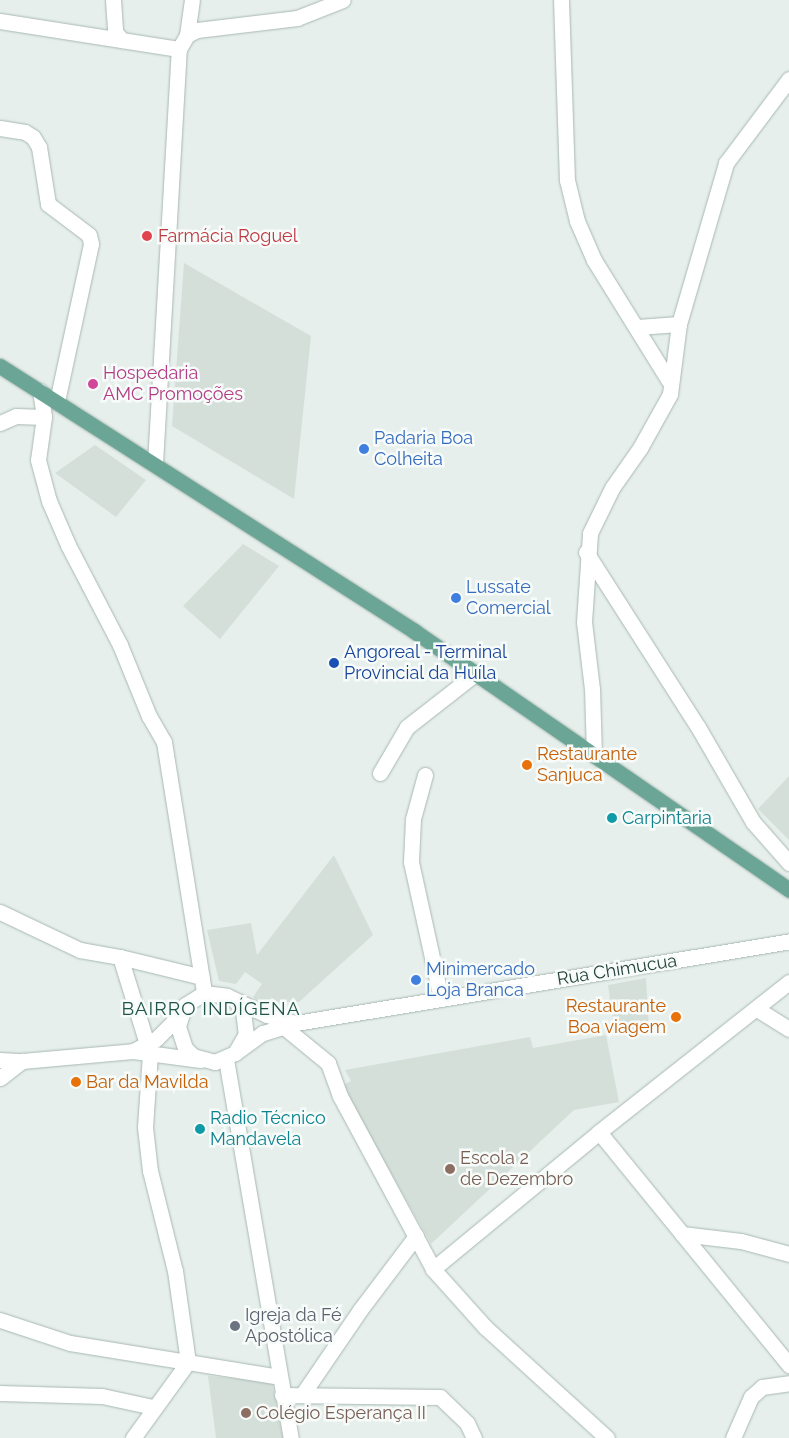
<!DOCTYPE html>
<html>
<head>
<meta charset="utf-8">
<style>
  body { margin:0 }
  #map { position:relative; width:789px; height:1438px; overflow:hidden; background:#e6efeb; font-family:Raleway,sans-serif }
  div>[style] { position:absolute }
  .built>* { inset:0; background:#d4dfda }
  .roads { filter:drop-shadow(0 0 1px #a8b8b2) drop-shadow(0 0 1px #a8b8b2) }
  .minor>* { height:15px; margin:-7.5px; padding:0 7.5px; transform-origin:7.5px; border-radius:7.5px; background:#fff }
  .tertiary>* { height:15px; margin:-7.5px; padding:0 7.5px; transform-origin:7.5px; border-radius:7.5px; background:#fff }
  .primary>* { height:15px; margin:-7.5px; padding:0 7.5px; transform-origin:7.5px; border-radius:7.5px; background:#6aa596 }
  .dots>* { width:14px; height:14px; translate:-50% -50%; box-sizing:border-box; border:2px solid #f7fbf9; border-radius:50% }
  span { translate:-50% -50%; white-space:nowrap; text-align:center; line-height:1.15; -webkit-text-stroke:5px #f7fbf9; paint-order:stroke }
  .health-label { font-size:18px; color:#be3a42 }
  .left { translate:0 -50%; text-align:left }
  .hotel-label { font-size:18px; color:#b23c85 }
  .shop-label { font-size:18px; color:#366cbe }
  .transit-label { font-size:18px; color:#164399 }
  .food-label { font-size:18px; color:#c56008 }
  .right { translate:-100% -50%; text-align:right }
  .culture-label { font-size:18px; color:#0d838f }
  .street-label { font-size:18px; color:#24423a }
  .education-label { font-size:18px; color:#785e54 }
  .worship-label { font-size:18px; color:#5b616d }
  .neighbourhood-label { font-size:19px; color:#1f5548; letter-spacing:1px }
</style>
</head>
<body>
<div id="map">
  <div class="built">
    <i style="clip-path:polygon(184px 263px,311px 336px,294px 499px,172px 426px)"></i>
    <i style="clip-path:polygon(95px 445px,146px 480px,116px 517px,55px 473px)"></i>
    <i style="clip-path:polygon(243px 544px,279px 566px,220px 639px,183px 606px)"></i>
    <i style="clip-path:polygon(789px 776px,789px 840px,758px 809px)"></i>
    <i style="clip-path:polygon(334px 855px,373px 935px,299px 1002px,256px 1001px,253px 997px,262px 984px,245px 972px,236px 984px,219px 981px,207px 930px,251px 923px,257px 955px)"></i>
    <i style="clip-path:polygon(646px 978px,649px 1029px,615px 1034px,608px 985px)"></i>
    <i style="clip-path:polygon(606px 1035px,619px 1102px,574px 1110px,431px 1244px,342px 1086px,351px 1081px,345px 1070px,530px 1037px,533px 1048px)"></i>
    <i style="clip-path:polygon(208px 1376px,272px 1382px,283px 1438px,216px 1438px)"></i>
  </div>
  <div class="roads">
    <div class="minor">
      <i style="left:113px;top:0;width:32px;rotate:86deg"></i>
      <i style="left:115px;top:32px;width:11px;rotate:49deg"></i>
      <i style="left:561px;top:0;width:180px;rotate:88.1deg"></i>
      <i style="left:567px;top:180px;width:42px;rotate:76.3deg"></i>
      <i style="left:577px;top:221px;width:43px;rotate:66.4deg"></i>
      <i style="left:594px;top:260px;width:142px;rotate:58.2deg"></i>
      <i style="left:0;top:21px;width:181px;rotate:8.9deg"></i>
      <i style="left:187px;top:35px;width:35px;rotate:-82deg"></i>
      <i style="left:0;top:128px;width:25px;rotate:9deg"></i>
      <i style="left:25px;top:132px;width:9px;rotate:32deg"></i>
      <i style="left:33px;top:137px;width:12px;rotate:59deg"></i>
      <i style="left:39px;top:147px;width:58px;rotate:81deg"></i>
      <i style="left:48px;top:204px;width:51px;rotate:37.1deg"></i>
      <i style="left:89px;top:235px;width:9px;rotate:77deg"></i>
      <i style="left:91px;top:244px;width:161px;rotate:102.2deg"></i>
      <i style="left:637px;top:327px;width:42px;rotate:-4.1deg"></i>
      <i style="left:40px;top:391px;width:26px;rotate:81deg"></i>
      <i style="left:44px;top:417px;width:43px;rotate:97.9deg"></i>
      <i style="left:38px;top:460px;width:42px;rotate:75deg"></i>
      <i style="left:49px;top:501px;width:48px;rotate:66.6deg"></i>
      <i style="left:68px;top:545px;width:113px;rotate:62.5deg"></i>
      <i style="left:120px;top:645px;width:77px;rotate:67.8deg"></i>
      <i style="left:149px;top:716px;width:30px;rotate:60deg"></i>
      <i style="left:164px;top:742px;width:254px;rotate:80.9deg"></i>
      <i style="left:0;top:423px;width:17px;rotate:-24deg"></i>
      <i style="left:16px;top:416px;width:28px;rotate:2deg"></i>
      <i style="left:155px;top:463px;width:415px;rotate:-86.7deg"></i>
      <i style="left:179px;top:49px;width:16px;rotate:-60deg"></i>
      <i style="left:187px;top:35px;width:11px;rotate:-27deg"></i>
      <i style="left:197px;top:30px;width:101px;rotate:-6.8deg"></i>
      <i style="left:297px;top:18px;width:49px;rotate:-21.4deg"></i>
      <i style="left:586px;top:552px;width:208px;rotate:57.4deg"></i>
      <i style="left:698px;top:727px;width:110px;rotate:59.9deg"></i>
      <i style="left:753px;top:822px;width:55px;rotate:48.7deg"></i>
      <i style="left:594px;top:755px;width:66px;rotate:-91.7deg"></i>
      <i style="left:592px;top:689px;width:67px;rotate:-96.8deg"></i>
      <i style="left:584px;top:622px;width:89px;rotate:-86.1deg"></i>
      <i style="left:590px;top:533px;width:50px;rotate:-63.9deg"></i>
      <i style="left:612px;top:488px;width:49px;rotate:-55deg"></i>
      <i style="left:640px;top:448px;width:62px;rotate:-60.9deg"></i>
      <i style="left:670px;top:394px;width:71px;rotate:-82.7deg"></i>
      <i style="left:679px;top:324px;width:168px;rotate:-73.7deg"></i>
      <i style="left:726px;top:163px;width:105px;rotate:-53.1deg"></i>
      <i style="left:380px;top:773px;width:53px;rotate:-59.6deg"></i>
      <i style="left:407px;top:727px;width:88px;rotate:-38deg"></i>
      <i style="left:425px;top:775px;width:46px;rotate:105.3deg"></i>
      <i style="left:413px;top:819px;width:43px;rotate:92.7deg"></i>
      <i style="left:411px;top:862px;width:140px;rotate:77.6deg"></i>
      <i style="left:0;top:912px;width:89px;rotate:25.4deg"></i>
      <i style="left:80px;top:950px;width:41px;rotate:9.9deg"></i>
      <i style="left:757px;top:1009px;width:38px;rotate:32deg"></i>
      <i style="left:284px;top:1027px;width:57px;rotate:39.3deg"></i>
      <i style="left:328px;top:1063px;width:35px;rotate:70deg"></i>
      <i style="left:340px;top:1096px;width:196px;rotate:61.7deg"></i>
      <i style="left:433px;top:1269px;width:78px;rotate:48.1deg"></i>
      <i style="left:485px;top:1327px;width:165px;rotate:42.3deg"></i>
      <i style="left:147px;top:1044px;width:91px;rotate:-107.2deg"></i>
      <i style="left:120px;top:957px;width:84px;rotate:13.7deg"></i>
      <i style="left:226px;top:1059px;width:385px;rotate:80.3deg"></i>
      <i style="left:0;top:1078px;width:28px;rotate:-38deg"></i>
      <i style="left:599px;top:1132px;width:301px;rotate:50.8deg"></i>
      <i style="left:682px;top:1234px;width:59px;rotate:6.8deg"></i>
      <i style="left:741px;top:1241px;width:50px;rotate:15.2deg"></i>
      <i style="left:433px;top:1269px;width:215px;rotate:-39.5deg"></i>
      <i style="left:599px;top:1132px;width:242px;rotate:-38.3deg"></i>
      <i style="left:0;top:1320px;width:74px;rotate:18.2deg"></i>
      <i style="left:70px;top:1343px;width:212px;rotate:9.2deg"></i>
      <i style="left:0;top:1393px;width:102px;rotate:1.7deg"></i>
      <i style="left:102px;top:1396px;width:52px;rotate:12.2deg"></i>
      <i style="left:282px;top:1395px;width:158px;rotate:0.7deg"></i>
      <i style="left:440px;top:1397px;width:37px;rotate:44deg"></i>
      <i style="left:467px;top:1423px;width:17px;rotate:65deg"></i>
      <i style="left:302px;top:1395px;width:103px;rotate:-55.7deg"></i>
      <i style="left:360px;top:1310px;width:93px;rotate:-52.9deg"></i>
      <i style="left:133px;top:1438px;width:94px;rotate:-54.1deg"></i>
      <i style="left:188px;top:1362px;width:92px;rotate:-98.1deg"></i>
      <i style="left:175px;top:1271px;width:103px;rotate:-104deg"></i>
      <i style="left:150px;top:1171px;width:44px;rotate:-96.5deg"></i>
      <i style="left:145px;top:1127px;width:73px;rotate:-86.1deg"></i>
      <i style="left:733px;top:1438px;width:45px;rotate:-66.3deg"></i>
      <i style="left:751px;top:1397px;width:15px;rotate:-42deg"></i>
      <i style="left:762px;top:1387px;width:27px;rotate:-8deg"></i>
    </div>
    <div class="tertiary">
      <i style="left:236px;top:1002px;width:11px;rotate:52deg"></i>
      <i style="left:243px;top:1011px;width:23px;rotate:83deg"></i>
      <i style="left:246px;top:1034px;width:22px;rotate:120deg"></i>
      <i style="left:235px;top:1053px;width:22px;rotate:156deg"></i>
      <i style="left:215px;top:1062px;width:23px;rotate:-165deg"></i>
      <i style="left:193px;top:1056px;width:11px;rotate:-135deg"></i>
      <i style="left:185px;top:1048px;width:23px;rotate:-108deg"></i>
      <i style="left:178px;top:1026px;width:22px;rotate:-72deg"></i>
      <i style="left:185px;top:1005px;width:22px;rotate:-32deg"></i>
      <i style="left:204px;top:993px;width:23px;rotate:7deg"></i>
      <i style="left:227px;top:996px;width:44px;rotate:25.4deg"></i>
      <i style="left:267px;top:1015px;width:29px;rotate:16deg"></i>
      <i style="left:133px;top:1051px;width:26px;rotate:-28deg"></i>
      <i style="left:156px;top:1039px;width:34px;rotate:-45deg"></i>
      <i style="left:235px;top:1053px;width:34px;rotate:-36deg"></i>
      <i style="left:263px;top:1033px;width:34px;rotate:-17deg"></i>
      <i style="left:296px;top:1023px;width:500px;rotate:-9.4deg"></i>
      <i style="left:0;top:1060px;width:22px;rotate:3deg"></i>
      <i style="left:22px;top:1061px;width:111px;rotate:-5.1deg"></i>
      <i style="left:133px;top:1051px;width:68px;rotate:7.7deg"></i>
    </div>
    <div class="primary">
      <i style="left:0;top:366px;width:492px;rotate:32.6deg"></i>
      <i style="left:414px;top:631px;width:456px;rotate:34.6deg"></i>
    </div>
  </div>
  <div class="dots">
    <i style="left:147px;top:236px;background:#e0444e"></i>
    <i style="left:93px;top:384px;background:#d1479c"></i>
    <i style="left:364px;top:449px;background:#3f7fe0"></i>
    <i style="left:456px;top:598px;background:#3f7fe0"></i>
    <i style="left:334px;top:663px;background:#1a4fb4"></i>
    <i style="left:527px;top:765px;background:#e8710a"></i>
    <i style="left:612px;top:818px;background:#0f9aa8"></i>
    <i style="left:416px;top:980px;background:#3f7fe0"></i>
    <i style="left:676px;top:1017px;background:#e8710a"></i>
    <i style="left:76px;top:1082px;background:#e8710a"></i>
    <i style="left:200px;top:1129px;background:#0f9aa8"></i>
    <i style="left:450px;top:1169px;background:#8d6e63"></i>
    <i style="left:235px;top:1326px;background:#6b7280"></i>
    <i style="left:246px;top:1413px;background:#8d6e63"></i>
  </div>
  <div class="health-label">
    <span class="left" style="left:158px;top:236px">Farmácia Roguel</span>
  </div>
  <div class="hotel-label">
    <span class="left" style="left:103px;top:384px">Hospedaria<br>AMC Promoções</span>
  </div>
  <div class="shop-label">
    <span class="left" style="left:374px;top:449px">Padaria Boa<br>Colheita</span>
    <span class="left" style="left:466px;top:598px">Lussate<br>Comercial</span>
    <span class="left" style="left:426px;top:980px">Minimercado<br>Loja Branca</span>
  </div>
  <div class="transit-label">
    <span class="left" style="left:344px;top:663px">Angoreal - Terminal<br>Provincial da Huíla</span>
  </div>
  <div class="food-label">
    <span class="left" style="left:537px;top:765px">Restaurante<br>Sanjuca</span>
    <span class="right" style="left:666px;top:1017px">Restaurante<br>Boa viagem</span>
    <span class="left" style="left:86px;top:1082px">Bar da Mavilda</span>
  </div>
  <div class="culture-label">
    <span class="left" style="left:622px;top:818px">Carpintaria</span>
    <span class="left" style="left:210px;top:1129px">Radio Técnico<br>Mandavela</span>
  </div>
  <div class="street-label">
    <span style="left:617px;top:970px;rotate:-9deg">Rua Chimucua</span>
  </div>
  <div class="education-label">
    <span class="left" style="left:460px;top:1169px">Escola 2<br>de Dezembro</span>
    <span class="left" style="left:256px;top:1413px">Colégio Esperança II</span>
  </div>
  <div class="worship-label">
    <span class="left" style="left:245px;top:1326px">Igreja da Fé<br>Apostólica</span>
  </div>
  <div class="neighbourhood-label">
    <span style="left:211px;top:1009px">BAIRRO INDÍGENA</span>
  </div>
</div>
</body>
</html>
